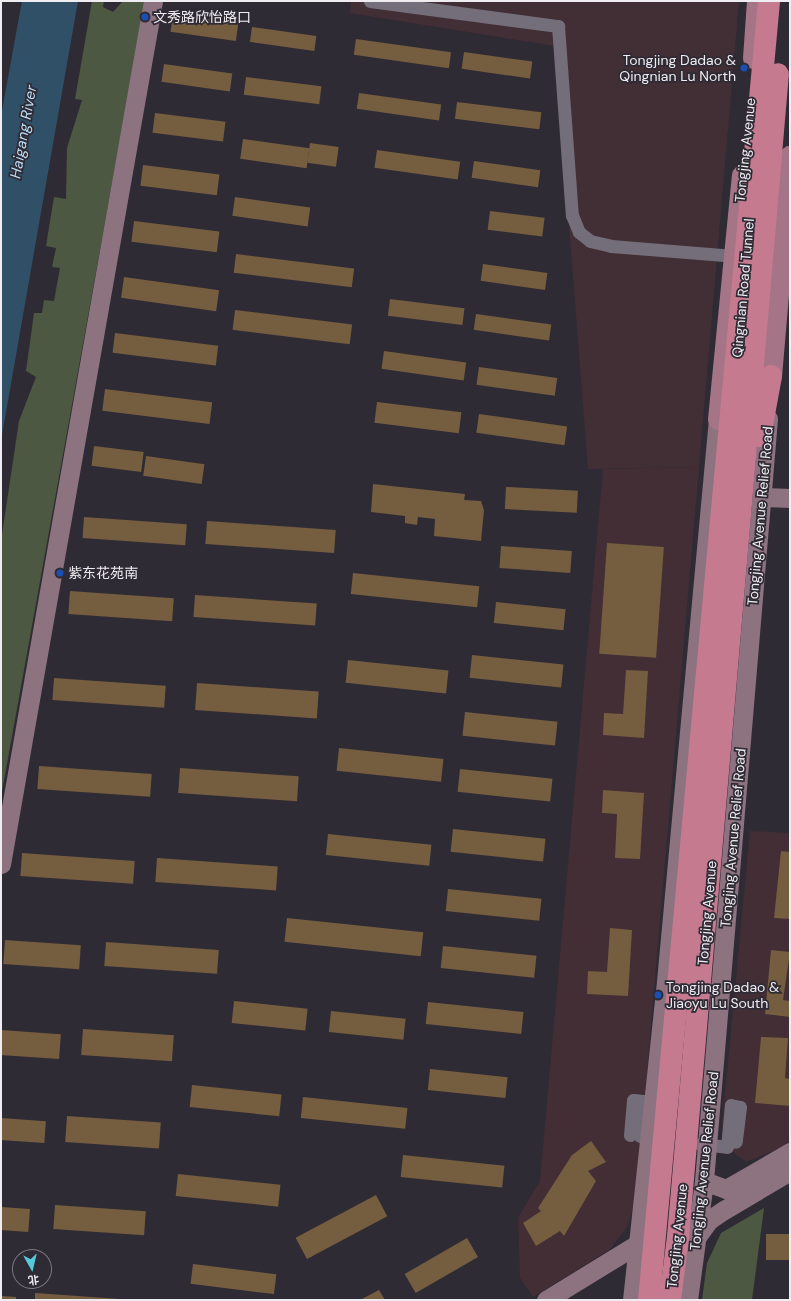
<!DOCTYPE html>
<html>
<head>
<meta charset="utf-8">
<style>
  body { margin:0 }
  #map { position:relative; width:791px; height:1301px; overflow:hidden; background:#2f2b35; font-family:"DM Sans","Noto Sans SC",sans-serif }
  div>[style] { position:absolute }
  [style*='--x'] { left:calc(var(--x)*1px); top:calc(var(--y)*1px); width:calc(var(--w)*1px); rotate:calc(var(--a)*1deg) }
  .commercial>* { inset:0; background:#422e34 }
  .industrial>* { inset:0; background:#422e35 }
  .green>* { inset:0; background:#4d5842 }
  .water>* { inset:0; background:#305067 }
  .building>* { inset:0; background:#755d3f; transform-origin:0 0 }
  .street>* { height:13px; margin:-6.5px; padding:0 6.5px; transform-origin:6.5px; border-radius:6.5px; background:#746e7a }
  .secondary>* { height:19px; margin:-9.5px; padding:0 9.5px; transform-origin:9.5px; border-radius:9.5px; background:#8d7280 }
  .primary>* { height:21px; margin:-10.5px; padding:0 10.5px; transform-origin:10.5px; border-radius:10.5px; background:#a57587 }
  .highway>* { height:22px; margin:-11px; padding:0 11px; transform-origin:11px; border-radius:11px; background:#c67a8f }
  .dots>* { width:11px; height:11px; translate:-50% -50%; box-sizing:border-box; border:2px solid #2f2b35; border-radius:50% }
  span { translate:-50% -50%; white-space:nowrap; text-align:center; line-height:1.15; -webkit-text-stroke:3.5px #2f2b35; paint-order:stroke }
  .poi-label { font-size:14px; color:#efecf2 }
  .left { translate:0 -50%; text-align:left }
  .right { translate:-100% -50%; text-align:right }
  .street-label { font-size:14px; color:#efecf2 }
  .water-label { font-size:15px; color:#bddff8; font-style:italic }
  .frame { position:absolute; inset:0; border:2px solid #efecf2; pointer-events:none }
  .north { position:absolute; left:12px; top:1249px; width:40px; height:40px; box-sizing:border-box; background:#2f2b35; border:1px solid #7c7881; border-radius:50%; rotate:172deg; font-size:11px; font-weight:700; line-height:16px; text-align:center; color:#efecf2 }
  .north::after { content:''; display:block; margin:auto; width:14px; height:18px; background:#54cadc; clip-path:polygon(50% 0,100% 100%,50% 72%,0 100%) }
</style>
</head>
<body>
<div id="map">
  <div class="commercial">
    <i style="clip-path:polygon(699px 467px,636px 1199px,627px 1227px,609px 1250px,533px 1297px,520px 1278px,518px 1218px,540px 1181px,603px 469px)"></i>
    <i style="clip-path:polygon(750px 831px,790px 833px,790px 1144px,746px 1162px,732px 1151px,722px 1125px)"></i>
  </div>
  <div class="industrial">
    <i style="clip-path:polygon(351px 1px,739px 1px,699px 467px,588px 469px,555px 46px,350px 13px)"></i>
  </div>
  <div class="green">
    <i style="clip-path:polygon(92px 1px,104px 1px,103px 7px,113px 12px,123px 1px,145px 1px,1px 797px,1px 541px,19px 421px,36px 377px,26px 371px,34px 313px,42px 313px,44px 300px,54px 301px,60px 268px,52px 267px,56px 248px,46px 246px,54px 197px,66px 199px,67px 148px,82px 100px,75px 99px)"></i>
    <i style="clip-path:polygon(764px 1208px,752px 1300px,702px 1300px,707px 1263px,721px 1233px)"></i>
  </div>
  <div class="water">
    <i style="clip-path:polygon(22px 1px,78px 1px,1px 441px,1px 116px)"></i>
  </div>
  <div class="building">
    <i style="left:173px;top:14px;width:66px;height:18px;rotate:8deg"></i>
    <i style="left:252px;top:27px;width:65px;height:15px;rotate:8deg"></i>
    <i style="left:356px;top:39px;width:96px;height:16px;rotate:8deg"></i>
    <i style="left:464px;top:52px;width:69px;height:17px;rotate:8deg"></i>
    <i style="left:164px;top:64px;width:69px;height:18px;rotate:8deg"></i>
    <i style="left:246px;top:77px;width:76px;height:18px;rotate:7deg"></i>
    <i style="left:359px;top:93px;width:83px;height:16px;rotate:8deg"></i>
    <i style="left:457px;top:102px;width:85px;height:17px;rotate:7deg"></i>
    <i style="left:155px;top:113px;width:71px;height:20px;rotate:7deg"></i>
    <i style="left:243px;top:139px;width:67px;height:20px;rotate:8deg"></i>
    <i style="left:310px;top:143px;width:29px;height:20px;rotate:8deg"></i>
    <i style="left:377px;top:150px;width:84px;height:18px;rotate:8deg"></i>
    <i style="left:474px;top:161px;width:67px;height:17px;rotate:8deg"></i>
    <i style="left:143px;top:165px;width:77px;height:21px;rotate:7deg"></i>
    <i style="left:235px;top:197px;width:76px;height:19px;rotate:8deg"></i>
    <i style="left:490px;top:211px;width:55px;height:19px;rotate:7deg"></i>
    <i style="left:134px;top:221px;width:86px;height:21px;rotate:7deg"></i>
    <i style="left:236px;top:254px;width:119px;height:19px;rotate:7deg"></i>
    <i style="left:483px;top:264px;width:65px;height:17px;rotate:8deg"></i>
    <i style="left:124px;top:277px;width:96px;height:21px;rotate:8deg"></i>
    <i style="left:390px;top:299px;width:75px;height:17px;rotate:7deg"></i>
    <i style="left:235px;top:310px;width:118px;height:20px;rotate:7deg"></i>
    <i style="left:476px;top:314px;width:76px;height:16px;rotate:8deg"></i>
    <i style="left:115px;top:333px;width:104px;height:20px;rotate:7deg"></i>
    <i style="left:384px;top:351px;width:83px;height:18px;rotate:8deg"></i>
    <i style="left:479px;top:367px;width:79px;height:18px;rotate:8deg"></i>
    <i style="left:105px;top:389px;width:108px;height:22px;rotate:7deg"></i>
    <i style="left:377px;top:402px;width:85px;height:21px;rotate:7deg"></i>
    <i style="left:479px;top:414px;width:89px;height:19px;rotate:8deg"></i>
    <i style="left:94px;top:446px;width:50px;height:20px;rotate:7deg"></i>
    <i style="left:146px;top:456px;width:59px;height:20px;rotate:8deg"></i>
    <i style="clip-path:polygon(373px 484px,465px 494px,464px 500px,481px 501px,484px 510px,481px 541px,434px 536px,435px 519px,418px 517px,417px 525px,405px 523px,405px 516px,371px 512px)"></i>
    <i style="left:506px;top:487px;width:72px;height:22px;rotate:3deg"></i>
    <i style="left:84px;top:517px;width:103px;height:21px;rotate:4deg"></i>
    <i style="left:207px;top:521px;width:129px;height:23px;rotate:4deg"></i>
    <i style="left:607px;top:543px;width:57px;height:111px;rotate:4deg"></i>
    <i style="left:501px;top:546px;width:71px;height:22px;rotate:4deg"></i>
    <i style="left:353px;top:573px;width:127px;height:21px;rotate:6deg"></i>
    <i style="left:70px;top:591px;width:104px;height:23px;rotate:4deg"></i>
    <i style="left:195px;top:595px;width:122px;height:22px;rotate:4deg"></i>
    <i style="left:496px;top:602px;width:70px;height:21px;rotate:6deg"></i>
    <i style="left:472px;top:655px;width:92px;height:23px;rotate:6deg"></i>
    <i style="left:348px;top:660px;width:101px;height:23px;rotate:6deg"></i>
    <i style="clip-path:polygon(626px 670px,648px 671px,644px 738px,603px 735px,604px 713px,623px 714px)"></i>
    <i style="left:54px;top:678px;width:112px;height:22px;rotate:4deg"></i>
    <i style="left:197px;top:683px;width:122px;height:27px;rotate:4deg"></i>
    <i style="left:465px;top:712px;width:93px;height:24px;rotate:6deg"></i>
    <i style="left:339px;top:748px;width:105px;height:23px;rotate:6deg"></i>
    <i style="left:39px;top:766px;width:113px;height:23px;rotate:4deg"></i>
    <i style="left:180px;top:768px;width:119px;height:25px;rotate:4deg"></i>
    <i style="left:460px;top:769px;width:93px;height:23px;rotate:6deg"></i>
    <i style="clip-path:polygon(603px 790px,644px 793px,640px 859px,615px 858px,617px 814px,602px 813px)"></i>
    <i style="left:453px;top:829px;width:93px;height:23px;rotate:6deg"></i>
    <i style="left:328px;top:834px;width:104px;height:21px;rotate:6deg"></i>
    <i style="clip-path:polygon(781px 851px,790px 852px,790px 919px,774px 918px)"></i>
    <i style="left:22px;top:853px;width:113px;height:23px;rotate:4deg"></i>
    <i style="left:157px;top:858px;width:121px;height:24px;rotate:4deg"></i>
    <i style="left:448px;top:889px;width:94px;height:22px;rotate:6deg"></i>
    <i style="left:287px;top:918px;width:137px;height:24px;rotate:6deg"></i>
    <i style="clip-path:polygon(610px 928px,632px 930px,628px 996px,587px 994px,588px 971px,607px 972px)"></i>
    <i style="left:5px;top:940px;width:76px;height:24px;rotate:4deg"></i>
    <i style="left:106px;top:942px;width:113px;height:24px;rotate:4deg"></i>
    <i style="left:443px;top:946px;width:94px;height:22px;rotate:6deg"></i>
    <i style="clip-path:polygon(771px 950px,790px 952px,783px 1000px,790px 1001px,790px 1017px,765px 1014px)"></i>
    <i style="left:234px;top:1001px;width:74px;height:22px;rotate:6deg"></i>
    <i style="left:428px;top:1002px;width:96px;height:22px;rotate:6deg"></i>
    <i style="left:331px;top:1011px;width:75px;height:21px;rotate:6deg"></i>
    <i style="left:83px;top:1029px;width:91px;height:26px;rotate:4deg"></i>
    <i style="left:1px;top:1030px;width:60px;height:25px;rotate:4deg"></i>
    <i style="clip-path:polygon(761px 1037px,788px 1038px,785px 1078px,790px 1079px,790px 1106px,755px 1103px)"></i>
    <i style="left:430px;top:1069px;width:78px;height:21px;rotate:6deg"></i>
    <i style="left:192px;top:1085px;width:90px;height:22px;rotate:6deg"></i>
    <i style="left:303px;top:1097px;width:105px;height:21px;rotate:6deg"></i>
    <i style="left:67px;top:1116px;width:94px;height:26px;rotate:4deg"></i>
    <i style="left:1px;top:1118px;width:45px;height:22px;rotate:4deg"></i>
    <i style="clip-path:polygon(591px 1141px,606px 1162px,588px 1171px,596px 1181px,564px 1236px,560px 1231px,536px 1246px,523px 1223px,541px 1211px,538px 1208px,572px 1155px)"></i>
    <i style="left:403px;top:1155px;width:102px;height:22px;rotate:6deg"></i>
    <i style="left:178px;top:1174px;width:103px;height:22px;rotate:6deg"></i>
    <i style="left:376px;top:1195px;width:24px;height:91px;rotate:62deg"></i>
    <i style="left:55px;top:1205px;width:91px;height:24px;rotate:4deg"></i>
    <i style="left:1px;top:1207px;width:29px;height:23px;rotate:4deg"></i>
    <i style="left:766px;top:1234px;width:24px;height:26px"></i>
    <i style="left:467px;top:1238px;width:22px;height:72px;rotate:60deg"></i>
    <i style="left:193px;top:1264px;width:84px;height:20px;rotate:7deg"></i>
    <i style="clip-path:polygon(379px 1290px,385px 1300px,360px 1300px)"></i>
    <i style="clip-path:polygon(35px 1293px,120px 1299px,120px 1300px,35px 1300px)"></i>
    <i style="clip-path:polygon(1px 1296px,16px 1297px,16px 1300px,1px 1300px)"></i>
  </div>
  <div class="street">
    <i style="--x:370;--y:1;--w:190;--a:7.6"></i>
    <i style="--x:558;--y:26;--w:190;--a:85.8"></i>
    <i style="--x:572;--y:215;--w:18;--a:68"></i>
    <i style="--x:579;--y:232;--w:14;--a:39"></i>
    <i style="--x:590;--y:241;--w:22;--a:13"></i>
    <i style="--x:611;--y:246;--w:123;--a:4.6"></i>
    <i style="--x:630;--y:1135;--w:35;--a:-85"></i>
    <i style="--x:633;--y:1100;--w:10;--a:6"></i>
    <i style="--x:643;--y:1101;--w:35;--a:95"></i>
    <i style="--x:640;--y:1136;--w:13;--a:9"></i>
    <i style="--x:700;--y:1144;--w:27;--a:6"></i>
    <i style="--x:727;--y:1147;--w:42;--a:-84.6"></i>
    <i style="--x:731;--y:1105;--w:9;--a:13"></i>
    <i style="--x:740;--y:1107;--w:35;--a:97"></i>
  </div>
  <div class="secondary">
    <i style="--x:764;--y:497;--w:26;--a:2"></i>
    <i style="--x:1;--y:864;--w:876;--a:-80.01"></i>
    <i style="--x:704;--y:1181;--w:23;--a:20"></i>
    <i style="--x:726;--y:1189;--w:74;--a:-30"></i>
    <i style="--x:696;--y:1238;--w:22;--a:-54"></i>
    <i style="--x:709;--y:1220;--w:18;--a:-34"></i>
    <i style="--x:724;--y:1210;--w:77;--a:-30.6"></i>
    <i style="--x:546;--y:1300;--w:109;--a:-31.5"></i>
    <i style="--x:632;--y:1300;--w:310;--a:-83.9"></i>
    <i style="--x:665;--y:992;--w:575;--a:-84.72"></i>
    <i style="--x:688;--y:1300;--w:120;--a:-82.3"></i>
    <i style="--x:704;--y:1181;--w:765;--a:-85.2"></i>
  </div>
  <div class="primary">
    <i style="--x:753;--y:58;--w:57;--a:-86"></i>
    <i style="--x:771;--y:376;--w:221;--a:-85.1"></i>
    <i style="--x:718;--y:419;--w:245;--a:-84.4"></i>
  </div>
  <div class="highway">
    <i style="--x:760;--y:436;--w:61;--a:-79.6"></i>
    <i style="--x:649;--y:1300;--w:1305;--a:-84.72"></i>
    <i style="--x:670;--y:1300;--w:64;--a:-82.8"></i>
    <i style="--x:678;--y:1237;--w:1167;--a:-85.09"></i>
  </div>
  <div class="dots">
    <i style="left:145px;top:17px;background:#1a4fb4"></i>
    <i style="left:744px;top:68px;background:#1a4fb4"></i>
    <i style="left:60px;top:573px;background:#1a4fb4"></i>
    <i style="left:658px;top:995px;background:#1a4fb4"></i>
  </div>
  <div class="poi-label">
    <span class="left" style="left:153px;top:17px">文秀路欣怡路口</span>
    <span class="right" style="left:736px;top:68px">Tongjing Dadao &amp;<br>Qingnian Lu North</span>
    <span class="left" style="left:68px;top:573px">紫东花苑南</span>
    <span class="left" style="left:666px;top:995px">Tongjing Dadao &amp;<br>Jiaoyu Lu South</span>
  </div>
  <div class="street-label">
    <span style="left:745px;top:150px;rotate:-84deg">Tongjing Avenue</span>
    <span style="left:743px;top:288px;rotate:-85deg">Qingnian Road Tunnel</span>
    <span style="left:760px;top:516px;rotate:-85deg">Tongjing Avenue Relief Road</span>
    <span style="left:733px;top:838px;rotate:-85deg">Tongjing Avenue Relief Road</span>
    <span style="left:707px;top:913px;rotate:-85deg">Tongjing Avenue</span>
    <span style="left:704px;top:1161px;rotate:-84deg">Tongjing Avenue Relief Road</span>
    <span style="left:677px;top:1236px;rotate:-84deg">Tongjing Avenue</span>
  </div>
  <div class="water-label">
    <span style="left:24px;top:132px;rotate:-80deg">Haigang River</span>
  </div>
  <div class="frame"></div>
  <div class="north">北</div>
</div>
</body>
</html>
